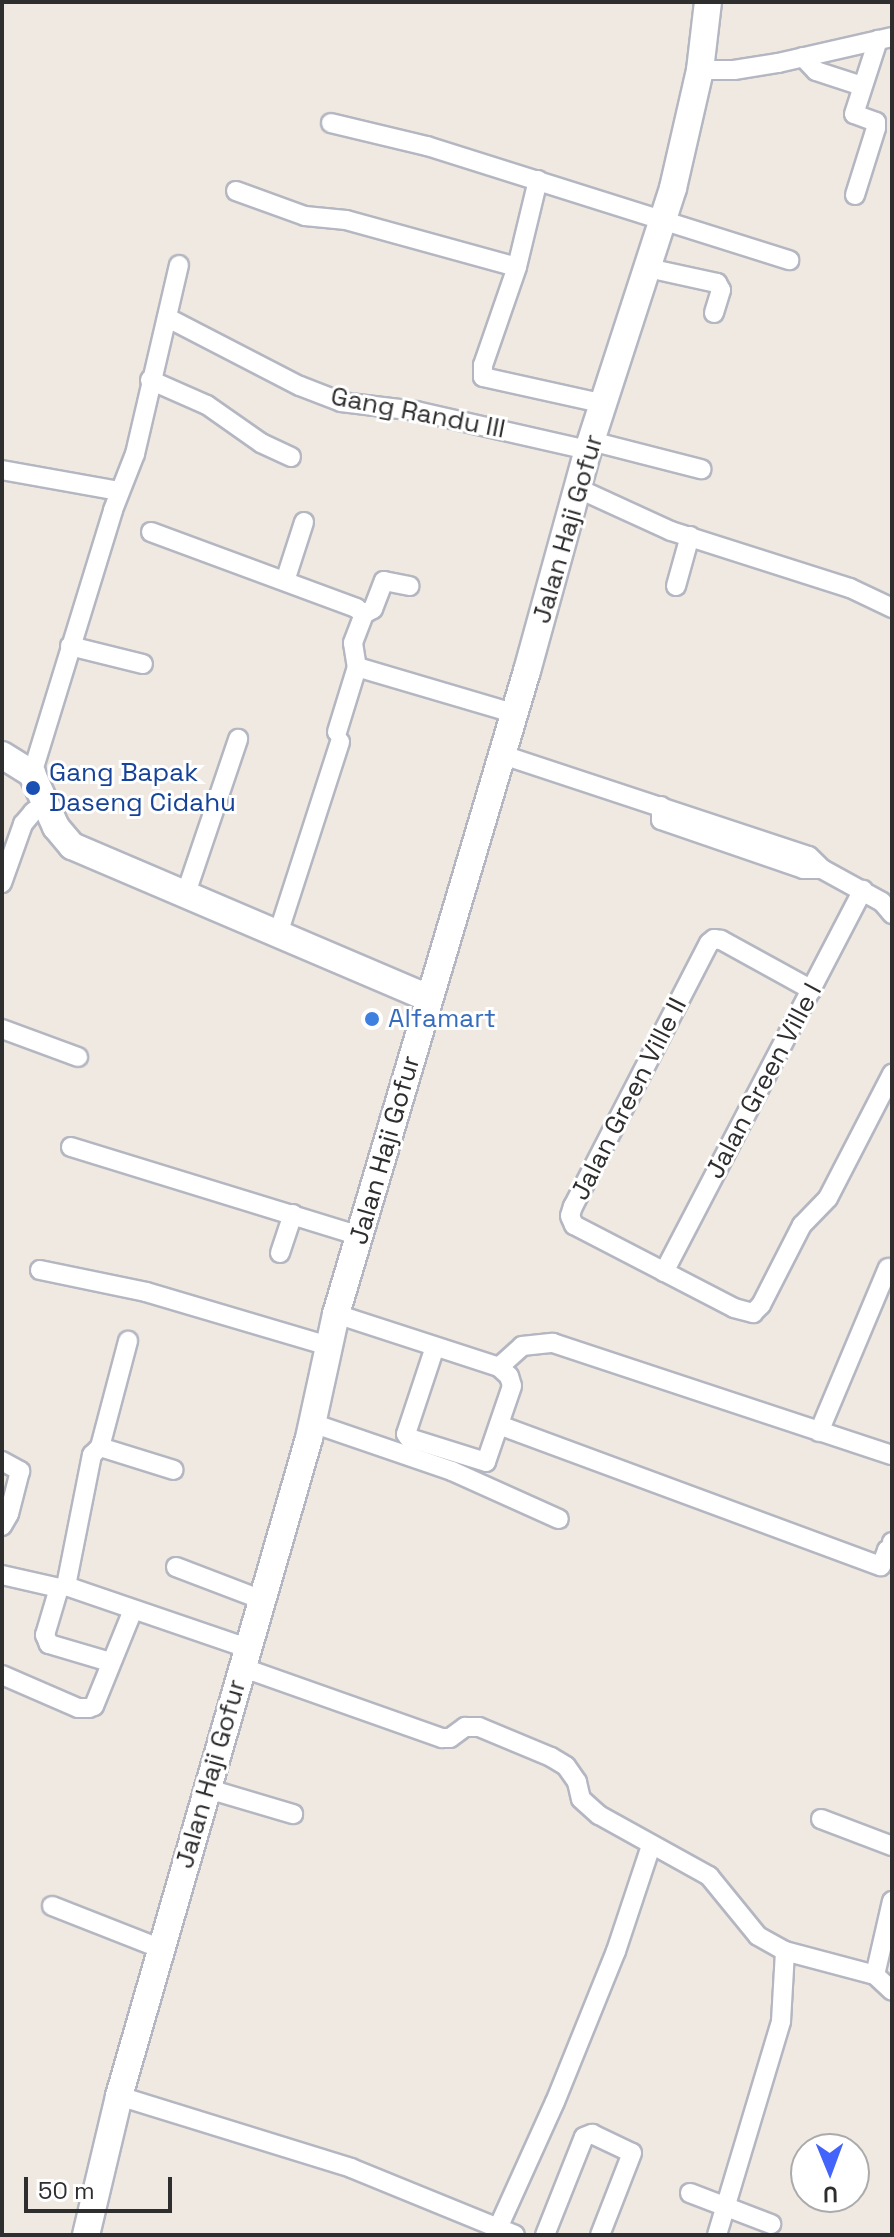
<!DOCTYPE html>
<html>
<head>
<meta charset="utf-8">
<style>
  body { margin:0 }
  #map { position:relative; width:894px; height:2237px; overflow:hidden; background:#efe9e1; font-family:"Space Grotesk",sans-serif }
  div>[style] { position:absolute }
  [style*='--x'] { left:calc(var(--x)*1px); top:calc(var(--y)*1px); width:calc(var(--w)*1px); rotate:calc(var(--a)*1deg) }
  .roads { filter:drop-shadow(2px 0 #b4b7c1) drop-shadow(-2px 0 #b4b7c1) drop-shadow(0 2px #b4b7c1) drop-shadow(0 -2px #b4b7c1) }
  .street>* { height:18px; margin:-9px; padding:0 9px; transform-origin:9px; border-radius:9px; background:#fff }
  .secondary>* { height:26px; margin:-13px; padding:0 13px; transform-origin:13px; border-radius:13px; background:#fff }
  .dots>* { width:22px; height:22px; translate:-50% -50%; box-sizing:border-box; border:4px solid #fff; border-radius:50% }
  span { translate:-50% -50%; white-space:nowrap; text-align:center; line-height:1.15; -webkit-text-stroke:6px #fff; paint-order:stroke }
  .street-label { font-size:26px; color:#2e2e2e }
  .transit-label { font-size:26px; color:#164399 }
  .left { translate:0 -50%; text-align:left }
  .shop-label { font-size:26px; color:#366cbe }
  .frame { position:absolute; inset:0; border:4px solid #2e2e2e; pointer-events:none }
  .north { position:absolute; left:790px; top:2133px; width:80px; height:80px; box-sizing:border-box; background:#fff; border:2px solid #ababab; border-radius:50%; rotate:179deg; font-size:22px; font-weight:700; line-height:32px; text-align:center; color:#2e2e2e }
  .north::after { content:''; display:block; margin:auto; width:28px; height:36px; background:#4264fb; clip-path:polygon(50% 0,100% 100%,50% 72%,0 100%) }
  .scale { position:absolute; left:24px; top:2177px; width:148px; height:36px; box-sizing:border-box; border:4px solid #2e2e2e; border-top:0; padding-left:10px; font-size:24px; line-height:28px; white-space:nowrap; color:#2e2e2e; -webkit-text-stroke:6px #fff; paint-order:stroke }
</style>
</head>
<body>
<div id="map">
  <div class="roads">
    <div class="street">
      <i style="--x:803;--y:57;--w:19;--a:47"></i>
      <i style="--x:816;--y:71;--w:48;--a:18.1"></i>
      <i style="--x:700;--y:70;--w:34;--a:0"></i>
      <i style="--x:734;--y:70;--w:45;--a:-9"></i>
      <i style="--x:778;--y:63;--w:117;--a:-12.8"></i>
      <i style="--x:331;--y:123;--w:99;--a:13.5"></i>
      <i style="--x:427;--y:146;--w:380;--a:17.5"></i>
      <i style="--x:538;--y:180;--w:89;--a:103.6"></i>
      <i style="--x:517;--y:267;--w:104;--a:109.1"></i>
      <i style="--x:483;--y:365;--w:12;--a:90"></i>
      <i style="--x:483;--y:377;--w:125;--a:12.5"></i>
      <i style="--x:236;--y:191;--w:73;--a:19.9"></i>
      <i style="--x:305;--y:216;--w:41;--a:5.6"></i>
      <i style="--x:346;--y:220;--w:177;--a:15.4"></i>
      <i style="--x:855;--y:195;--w:70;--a:-72.6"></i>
      <i style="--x:876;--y:128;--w:6;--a:-90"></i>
      <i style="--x:876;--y:122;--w:23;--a:-160"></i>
      <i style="--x:854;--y:114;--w:78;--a:-72"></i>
      <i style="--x:648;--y:268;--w:71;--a:12.3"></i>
      <i style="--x:717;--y:283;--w:8;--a:60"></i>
      <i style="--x:721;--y:290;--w:24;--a:107"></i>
      <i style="--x:168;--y:318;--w:148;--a:27.3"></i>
      <i style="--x:300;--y:386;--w:44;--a:21.3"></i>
      <i style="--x:341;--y:402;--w:76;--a:6.8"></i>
      <i style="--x:416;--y:411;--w:176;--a:12.8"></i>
      <i style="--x:150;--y:380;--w:62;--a:23.7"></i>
      <i style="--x:207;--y:405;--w:66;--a:35.1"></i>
      <i style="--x:261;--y:443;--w:33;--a:25"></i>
      <i style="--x:591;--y:441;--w:114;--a:14.3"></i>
      <i style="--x:2;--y:470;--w:119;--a:10.2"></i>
      <i style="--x:577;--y:488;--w:103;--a:24.6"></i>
      <i style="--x:671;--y:531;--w:188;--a:17.7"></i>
      <i style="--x:850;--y:588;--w:47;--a:25.5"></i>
      <i style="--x:151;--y:532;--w:219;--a:20.3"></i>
      <i style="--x:356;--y:608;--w:10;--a:37"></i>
      <i style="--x:364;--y:614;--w:31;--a:111"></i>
      <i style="--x:353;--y:643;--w:24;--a:81"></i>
      <i style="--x:357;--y:667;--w:68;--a:107.1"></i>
      <i style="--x:285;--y:581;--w:62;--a:-72.1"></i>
      <i style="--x:676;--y:586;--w:52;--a:-74.4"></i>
      <i style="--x:364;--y:614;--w:10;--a:-29"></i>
      <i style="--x:373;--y:609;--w:30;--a:-69"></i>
      <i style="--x:384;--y:581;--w:26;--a:11"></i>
      <i style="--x:70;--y:646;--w:75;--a:13.9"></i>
      <i style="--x:357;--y:667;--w:163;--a:16.4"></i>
      <i style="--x:500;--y:754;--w:325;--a:18.3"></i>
      <i style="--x:809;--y:856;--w:18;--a:45"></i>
      <i style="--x:822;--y:869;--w:68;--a:28.8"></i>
      <i style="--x:882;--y:902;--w:16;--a:50"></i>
      <i style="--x:32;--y:774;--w:276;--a:-72.9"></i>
      <i style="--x:113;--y:510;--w:60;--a:-68.6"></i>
      <i style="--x:135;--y:454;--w:194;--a:-76.9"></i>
      <i style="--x:661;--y:806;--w:14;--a:90"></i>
      <i style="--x:661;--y:820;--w:150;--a:19"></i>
      <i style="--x:803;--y:869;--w:19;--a:0"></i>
      <i style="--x:2;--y:883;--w:63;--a:-70.4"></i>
      <i style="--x:23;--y:824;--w:16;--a:-50"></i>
      <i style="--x:33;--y:812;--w:14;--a:-34"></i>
      <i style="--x:185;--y:896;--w:166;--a:-71.3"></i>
      <i style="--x:278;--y:934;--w:202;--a:-72.1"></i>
      <i style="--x:812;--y:990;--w:104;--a:-151.2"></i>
      <i style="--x:721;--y:940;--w:7;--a:-172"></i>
      <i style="--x:714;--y:939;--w:6;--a:141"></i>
      <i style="--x:709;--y:943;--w:296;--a:117.3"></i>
      <i style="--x:573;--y:1206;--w:10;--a:107"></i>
      <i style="--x:570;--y:1216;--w:10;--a:66"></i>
      <i style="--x:574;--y:1225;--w:180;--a:27.4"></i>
      <i style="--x:734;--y:1308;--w:20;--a:15"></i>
      <i style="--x:753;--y:1313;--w:11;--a:-45"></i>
      <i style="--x:761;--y:1305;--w:90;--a:-62.9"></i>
      <i style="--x:802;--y:1225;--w:37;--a:-46"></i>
      <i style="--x:828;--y:1198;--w:140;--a:-62.7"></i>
      <i style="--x:2;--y:1029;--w:81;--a:20.2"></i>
      <i style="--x:71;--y:1147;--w:302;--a:17.1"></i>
      <i style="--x:280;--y:1253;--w:41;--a:-71.6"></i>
      <i style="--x:40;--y:1270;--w:108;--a:11.7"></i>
      <i style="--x:146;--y:1292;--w:190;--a:16.5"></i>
      <i style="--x:664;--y:1272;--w:431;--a:-62.5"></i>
      <i style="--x:336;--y:1314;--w:171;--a:18"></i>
      <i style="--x:499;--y:1367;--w:13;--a:42"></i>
      <i style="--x:509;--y:1376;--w:10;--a:73"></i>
      <i style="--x:512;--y:1386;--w:80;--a:108.9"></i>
      <i style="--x:486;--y:1462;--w:81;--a:-162.7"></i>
      <i style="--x:409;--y:1438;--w:5;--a:-127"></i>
      <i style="--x:406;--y:1434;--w:92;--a:-71.6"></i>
      <i style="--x:499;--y:1367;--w:31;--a:-42"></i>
      <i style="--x:522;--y:1346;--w:31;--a:-6"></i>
      <i style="--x:553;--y:1343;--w:357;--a:18.3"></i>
      <i style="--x:312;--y:1423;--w:148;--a:18.9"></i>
      <i style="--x:452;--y:1471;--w:117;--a:24.2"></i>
      <i style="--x:499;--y:1425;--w:407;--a:20.3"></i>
      <i style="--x:881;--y:1566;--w:17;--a:-69"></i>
      <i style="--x:887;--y:1550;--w:5;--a:22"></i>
      <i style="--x:892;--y:1552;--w:10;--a:-90"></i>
      <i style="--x:819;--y:1432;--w:178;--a:-67.2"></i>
      <i style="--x:100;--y:1447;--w:110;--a:-75.2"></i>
      <i style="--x:2;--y:1461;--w:21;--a:29"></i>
      <i style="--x:20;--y:1471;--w:44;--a:104.3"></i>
      <i style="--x:9;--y:1514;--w:14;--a:120"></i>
      <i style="--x:176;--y:1567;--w:90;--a:20.9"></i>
      <i style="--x:2;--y:1575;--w:58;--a:12.8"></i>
      <i style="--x:66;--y:1586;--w:191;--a:18.9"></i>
      <i style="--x:110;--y:1662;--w:64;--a:-163.6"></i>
      <i style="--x:49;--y:1644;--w:10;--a:-114"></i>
      <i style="--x:45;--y:1635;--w:49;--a:-73.4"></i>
      <i style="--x:59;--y:1588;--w:7;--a:-16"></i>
      <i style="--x:66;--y:1586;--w:134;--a:-78.8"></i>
      <i style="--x:92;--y:1455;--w:11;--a:-45"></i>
      <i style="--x:100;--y:1447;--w:77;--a:17.3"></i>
      <i style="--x:241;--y:1667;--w:213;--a:19.5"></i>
      <i style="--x:442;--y:1738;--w:8;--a:0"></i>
      <i style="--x:450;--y:1738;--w:19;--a:-36"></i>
      <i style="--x:465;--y:1727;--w:14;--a:0"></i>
      <i style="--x:479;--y:1727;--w:78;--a:22.6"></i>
      <i style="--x:551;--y:1757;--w:17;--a:31"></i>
      <i style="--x:566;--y:1766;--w:19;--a:55"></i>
      <i style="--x:577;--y:1782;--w:17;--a:77"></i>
      <i style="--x:581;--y:1799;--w:24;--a:42"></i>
      <i style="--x:599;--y:1815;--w:126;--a:29"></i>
      <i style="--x:709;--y:1876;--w:77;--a:50.8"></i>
      <i style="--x:758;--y:1936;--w:31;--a:29"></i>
      <i style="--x:785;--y:1951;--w:93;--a:14.9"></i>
      <i style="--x:2;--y:1675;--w:83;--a:23.5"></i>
      <i style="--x:78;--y:1708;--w:11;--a:0"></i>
      <i style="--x:89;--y:1708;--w:5;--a:-22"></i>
      <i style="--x:94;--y:1706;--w:104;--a:-67.9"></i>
      <i style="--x:205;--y:1788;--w:92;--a:16.5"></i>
      <i style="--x:821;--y:1819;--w:76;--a:20.8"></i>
      <i style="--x:892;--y:1901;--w:76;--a:102.9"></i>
      <i style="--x:875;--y:1975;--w:23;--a:43"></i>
      <i style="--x:52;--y:1906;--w:118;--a:21.4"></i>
      <i style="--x:119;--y:2096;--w:243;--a:17.2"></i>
      <i style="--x:351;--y:2168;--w:177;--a:22.2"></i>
      <i style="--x:690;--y:2193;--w:87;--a:20.9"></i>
      <i style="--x:498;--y:2228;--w:138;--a:-65.7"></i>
      <i style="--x:555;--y:2102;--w:163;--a:-68"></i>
      <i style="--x:616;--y:1951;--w:111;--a:-71.6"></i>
      <i style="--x:545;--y:2235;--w:105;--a:-68.3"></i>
      <i style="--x:584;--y:2137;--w:9;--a:-21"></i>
      <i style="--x:592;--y:2134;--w:44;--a:25.4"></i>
      <i style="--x:632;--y:2153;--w:88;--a:111.3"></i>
      <i style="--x:717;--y:2235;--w:223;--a:-73.3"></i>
      <i style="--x:781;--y:2021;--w:70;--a:-86.7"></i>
    </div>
    <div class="secondary">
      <i style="--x:2;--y:755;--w:36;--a:32"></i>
      <i style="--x:32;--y:774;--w:58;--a:65.6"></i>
      <i style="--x:56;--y:827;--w:25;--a:50"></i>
      <i style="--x:72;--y:846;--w:388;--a:23.1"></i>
      <i style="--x:86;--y:2235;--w:143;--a:-76.6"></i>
      <i style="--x:119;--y:2096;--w:685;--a:-73.89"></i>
      <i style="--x:309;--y:1438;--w:127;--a:-77.7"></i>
      <i style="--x:336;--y:1314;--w:671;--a:-73.46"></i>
      <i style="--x:527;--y:671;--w:229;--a:-74.6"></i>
      <i style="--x:588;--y:450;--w:275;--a:-72"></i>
      <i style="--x:673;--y:188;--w:121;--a:-77.1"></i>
      <i style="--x:700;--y:70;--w:68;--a:-83.3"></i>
    </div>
  </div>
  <div class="dots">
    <i style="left:33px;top:788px;background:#1a4fb4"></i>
    <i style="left:372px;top:1019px;background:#3f7fe0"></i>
  </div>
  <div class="street-label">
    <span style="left:418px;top:413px;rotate:11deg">Gang Randu III</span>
    <span style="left:568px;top:529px;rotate:-74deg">Jalan Haji Gofur</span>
    <span style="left:764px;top:1081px;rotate:-62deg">Jalan Green Ville I</span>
    <span style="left:629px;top:1099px;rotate:-63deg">Jalan Green Ville II</span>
    <span style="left:385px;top:1150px;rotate:-74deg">Jalan Haji Gofur</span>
    <span style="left:211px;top:1774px;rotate:-74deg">Jalan Haji Gofur</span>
  </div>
  <div class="transit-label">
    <span class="left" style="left:49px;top:788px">Gang Bapak<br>Daseng Cidahu</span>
  </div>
  <div class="shop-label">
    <span class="left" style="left:388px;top:1019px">Alfamart</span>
  </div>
  <div class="frame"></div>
  <div class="north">U</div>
  <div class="scale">50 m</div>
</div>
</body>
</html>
